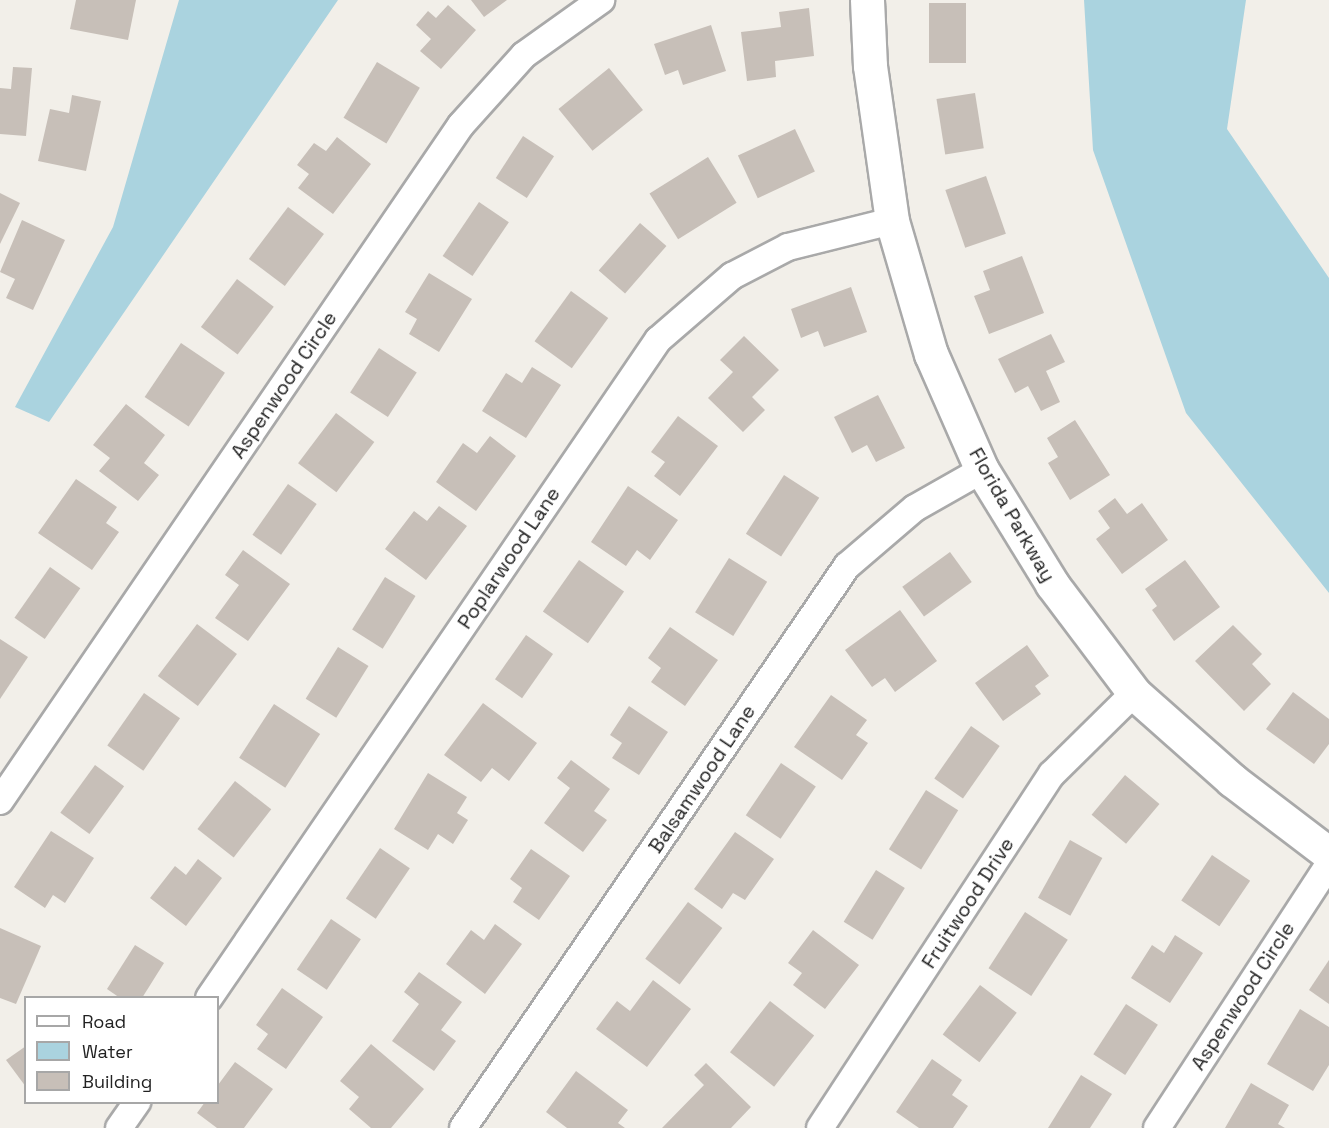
<!DOCTYPE html>
<html>
<head>
<meta charset="utf-8">
<style>
  body { margin:0 }
  #map { position:relative; width:1329px; height:1128px; overflow:hidden; background:#f2efe9; font-family:"Space Grotesk",sans-serif }
  div>[style] { position:absolute }
  [style*='--x'] { left:calc(var(--x)*1px); top:calc(var(--y)*1px); width:calc(var(--w)*1px); rotate:calc(var(--a)*1deg) }
  .water>* { inset:0; background:#aad3df }
  .building>* { inset:0; background:#c7bfb8; transform-origin:0 0 }
  .roads { filter:drop-shadow(2px 0 #a9a9a9) drop-shadow(-2px 0 #a9a9a9) drop-shadow(0 2px #a9a9a9) drop-shadow(0 -2px #a9a9a9) }
  .minor>* { height:26px; margin:-13px; padding:0 13px; transform-origin:13px; border-radius:13px; background:#fff }
  .tertiary>* { height:33px; margin:-16.5px; padding:0 16.5px; transform-origin:16.5px; border-radius:16.5px; background:#fff }
  span { translate:-50% -50%; white-space:nowrap; text-align:center; line-height:1.15; -webkit-text-stroke:4.5px #fff; paint-order:stroke }
  .street-label { font-size:20px; color:#222 }
  .legend { position:absolute; left:24px; top:996px; width:195px; height:108px; box-sizing:border-box; background:#fff; border:2px solid #a7a7a7; margin:0; padding:8px 10px; list-style:none; font-size:18px; color:#222 }
  .legend li { display:flex; align-items:center; gap:12px; height:30px }
  .legend b { width:30px; border:2px solid #a7a7a7 }
</style>
</head>
<body>
<div id="map">
  <div class="water">
    <i style="clip-path:polygon(179px 0,338px 0,49px 422px,15px 407px,113px 227px)"></i>
    <i style="clip-path:polygon(1084px 0,1246px 0,1227px 129px,1329px 278px,1329px 593px,1186px 413px,1093px 150px)"></i>
  </div>
  <div class="building">
    <i style="clip-path:polygon(76px 0,136px 0,128px 40px,70px 29px)"></i>
    <i style="clip-path:polygon(471px 0,507px 0,484px 17px)"></i>
    <i style="left:929px;top:3px;width:37px;height:60px"></i>
    <i style="clip-path:polygon(448px 5px,476px 30px,441px 69px,420px 51px,431px 39px,416px 25px,428px 11px,436px 18px)"></i>
    <i style="clip-path:polygon(809px 8px,814px 56px,775px 61px,776px 77px,747px 81px,741px 32px,781px 27px,779px 12px)"></i>
    <i style="clip-path:polygon(711px 25px,726px 71px,683px 85px,678px 70px,665px 75px,654px 44px)"></i>
    <i style="left:377px;top:62px;width:50px;height:65px;rotate:31deg"></i>
    <i style="clip-path:polygon(13px 67px,32px 68px,26px 136px,0 134px,0 88px,11px 89px)"></i>
    <i style="left:609px;top:68px;width:54px;height:65px;rotate:51deg"></i>
    <i style="left:975px;top:93px;width:56px;height:39px;rotate:81deg"></i>
    <i style="clip-path:polygon(72px 95px,101px 101px,86px 171px,38px 161px,50px 109px,69px 113px)"></i>
    <i style="left:795px;top:129px;width:47px;height:63px;rotate:65deg"></i>
    <i style="left:523px;top:136px;width:37px;height:50px;rotate:33deg"></i>
    <i style="clip-path:polygon(337px 137px,371px 164px,333px 214px,298px 188px,309px 174px,297px 165px,314px 143px,326px 151px)"></i>
    <i style="left:708px;top:157px;width:54px;height:69px;rotate:58deg"></i>
    <i style="left:986px;top:176px;width:61px;height:43px;rotate:71deg"></i>
    <i style="clip-path:polygon(0 193px,20px 203px,0 244px)"></i>
    <i style="left:479px;top:202px;width:36px;height:65px;rotate:34deg"></i>
    <i style="left:288px;top:207px;width:45px;height:65px;rotate:37deg"></i>
    <i style="clip-path:polygon(22px 220px,65px 240px,33px 310px,6px 298px,15px 279px,0 272px)"></i>
    <i style="left:640px;top:223px;width:35px;height:63px;rotate:41deg"></i>
    <i style="clip-path:polygon(1022px 256px,1044px 313px,989px 334px,974px 296px,990px 290px,983px 271px)"></i>
    <i style="clip-path:polygon(429px 273px,472px 299px,439px 352px,409px 334px,417px 319px,405px 312px)"></i>
    <i style="left:237px;top:279px;width:46px;height:60px;rotate:37deg"></i>
    <i style="clip-path:polygon(851px 287px,867px 332px,824px 347px,818px 331px,801px 338px,791px 309px)"></i>
    <i style="left:571px;top:291px;width:46px;height:62px;rotate:36deg"></i>
    <i style="clip-path:polygon(1051px 334px,1065px 362px,1046px 371px,1060px 402px,1041px 411px,1028px 386px,1015px 393px,998px 359px)"></i>
    <i style="clip-path:polygon(744px 336px,779px 370px,752px 397px,765px 410px,743px 432px,708px 398px,733px 372px,720px 360px)"></i>
    <i style="left:181px;top:343px;width:53px;height:65px;rotate:34deg"></i>
    <i style="left:379px;top:348px;width:45px;height:53px;rotate:33deg"></i>
    <i style="clip-path:polygon(532px 367px,561px 385px,526px 438px,482px 411px,506px 373px,522px 383px)"></i>
    <i style="clip-path:polygon(878px 395px,905px 448px,876px 462px,867px 445px,852px 453px,834px 417px)"></i>
    <i style="clip-path:polygon(126px 404px,165px 435px,144px 463px,159px 475px,138px 501px,99px 471px,110px 458px,93px 445px)"></i>
    <i style="left:336px;top:413px;width:48px;height:63px;rotate:37deg"></i>
    <i style="clip-path:polygon(678px 416px,718px 446px,680px 496px,654px 476px,665px 462px,651px 452px)"></i>
    <i style="clip-path:polygon(1075px 420px,1110px 475px,1070px 500px,1048px 463px,1058px 457px,1047px 438px)"></i>
    <i style="clip-path:polygon(490px 436px,516px 456px,476px 511px,436px 482px,463px 443px,477px 453px)"></i>
    <i style="left:784px;top:475px;width:42px;height:70px;rotate:33deg"></i>
    <i style="clip-path:polygon(76px 479px,117px 507px,106px 523px,119px 532px,92px 570px,38px 533px)"></i>
    <i style="left:288px;top:484px;width:35px;height:62px;rotate:35deg"></i>
    <i style="clip-path:polygon(628px 486px,678px 520px,650px 560px,637px 550px,626px 566px,591px 542px)"></i>
    <i style="clip-path:polygon(1115px 498px,1127px 514px,1142px 503px,1168px 540px,1122px 574px,1096px 539px,1110px 528px,1098px 511px)"></i>
    <i style="clip-path:polygon(439px 506px,467px 526px,426px 580px,385px 549px,414px 511px,427px 521px)"></i>
    <i style="clip-path:polygon(243px 550px,290px 584px,248px 641px,215px 618px,239px 585px,225px 575px)"></i>
    <i style="left:950px;top:552px;width:37px;height:59px;rotate:54deg"></i>
    <i style="left:729px;top:558px;width:45px;height:64px;rotate:32deg"></i>
    <i style="left:579px;top:560px;width:55px;height:63px;rotate:35deg"></i>
    <i style="clip-path:polygon(1185px 560px,1220px 607px,1174px 641px,1152px 610px,1157px 606px,1145px 589px)"></i>
    <i style="left:50px;top:567px;width:37px;height:62px;rotate:35deg"></i>
    <i style="left:385px;top:577px;width:36px;height:62px;rotate:32deg"></i>
    <i style="clip-path:polygon(900px 610px,937px 661px,895px 692px,885px 678px,872px 687px,845px 650px)"></i>
    <i style="left:197px;top:624px;width:50px;height:65px;rotate:37deg"></i>
    <i style="clip-path:polygon(1233px 625px,1262px 654px,1252px 664px,1271px 684px,1244px 711px,1195px 661px)"></i>
    <i style="clip-path:polygon(670px 627px,718px 660px,685px 706px,651px 682px,661px 668px,648px 658px)"></i>
    <i style="left:526px;top:635px;width:33px;height:54px;rotate:35deg"></i>
    <i style="clip-path:polygon(0 639px,28px 657px,0 699px)"></i>
    <i style="clip-path:polygon(1027px 645px,1049px 676px,1035px 686px,1041px 694px,1003px 721px,975px 683px)"></i>
    <i style="left:338px;top:647px;width:36px;height:61px;rotate:32deg"></i>
    <i style="clip-path:polygon(1293px 692px,1329px 719px,1329px 744px,1314px 764px,1266px 729px)"></i>
    <i style="left:144px;top:693px;width:44px;height:64px;rotate:35deg"></i>
    <i style="clip-path:polygon(831px 695px,867px 720px,856px 735px,868px 743px,842px 780px,794px 747px)"></i>
    <i style="clip-path:polygon(483px 703px,537px 743px,509px 781px,492px 768px,481px 782px,444px 755px)"></i>
    <i style="left:274px;top:704px;width:55px;height:64px;rotate:33deg"></i>
    <i style="clip-path:polygon(629px 706px,668px 732px,639px 775px,612px 758px,622px 743px,610px 735px)"></i>
    <i style="left:971px;top:726px;width:35px;height:64px;rotate:35deg"></i>
    <i style="clip-path:polygon(571px 760px,610px 789px,594px 811px,607px 820px,583px 852px,544px 823px,570px 788px,557px 778px)"></i>
    <i style="left:781px;top:763px;width:42px;height:63px;rotate:34deg"></i>
    <i style="left:95px;top:765px;width:36px;height:59px;rotate:36deg"></i>
    <i style="clip-path:polygon(428px 773px,467px 797px,457px 813px,468px 820px,453px 844px,438px 834px,428px 850px,394px 829px)"></i>
    <i style="left:1125px;top:775px;width:45px;height:52px;rotate:40deg"></i>
    <i style="left:235px;top:781px;width:46px;height:61px;rotate:38deg"></i>
    <i style="left:926px;top:790px;width:38px;height:70px;rotate:32deg"></i>
    <i style="clip-path:polygon(51px 831px,94px 858px,65px 903px,53px 895px,45px 908px,14px 887px)"></i>
    <i style="clip-path:polygon(735px 832px,774px 859px,745px 900px,733px 893px,722px 909px,694px 889px)"></i>
    <i style="left:1070px;top:840px;width:37px;height:66px;rotate:29deg"></i>
    <i style="left:380px;top:848px;width:36px;height:61px;rotate:34deg"></i>
    <i style="clip-path:polygon(531px 849px,570px 876px,539px 920px,513px 902px,522px 888px,510px 879px)"></i>
    <i style="left:1212px;top:855px;width:46px;height:55px;rotate:34deg"></i>
    <i style="clip-path:polygon(198px 859px,222px 878px,186px 926px,150px 898px,175px 866px,186px 875px)"></i>
    <i style="left:876px;top:870px;width:34px;height:61px;rotate:32deg"></i>
    <i style="left:688px;top:902px;width:43px;height:71px;rotate:37deg"></i>
    <i style="left:1025px;top:912px;width:51px;height:67px;rotate:33deg"></i>
    <i style="left:331px;top:919px;width:36px;height:61px;rotate:34deg"></i>
    <i style="clip-path:polygon(495px 924px,522px 944px,485px 994px,446px 964px,471px 930px,484px 940px)"></i>
    <i style="clip-path:polygon(0 928px,41px 946px,16px 1004px,0 998px)"></i>
    <i style="clip-path:polygon(813px 930px,859px 965px,825px 1009px,793px 985px,802px 973px,788px 963px)"></i>
    <i style="clip-path:polygon(1175px 935px,1203px 953px,1170px 1003px,1131px 978px,1152px 945px,1164px 953px)"></i>
    <i style="clip-path:polygon(135px 945px,164px 963px,142px 998px,120px 998px,107px 989px)"></i>
    <i style="clip-path:polygon(1329px 960px,1329px 1004px,1309px 990px)"></i>
    <i style="clip-path:polygon(419px 972px,462px 1002px,441px 1030px,456px 1041px,434px 1071px,392px 1041px,419px 1004px,404px 992px)"></i>
    <i style="clip-path:polygon(653px 980px,691px 1009px,647px 1067px,596px 1029px,617px 1001px,630px 1011px)"></i>
    <i style="left:980px;top:985px;width:46px;height:62px;rotate:37deg"></i>
    <i style="clip-path:polygon(282px 988px,323px 1017px,286px 1069px,257px 1049px,268px 1034px,256px 1025px)"></i>
    <i style="left:770px;top:1001px;width:56px;height:65px;rotate:38deg"></i>
    <i style="left:1126px;top:1004px;width:38px;height:60px;rotate:33deg"></i>
    <i style="clip-path:polygon(1300px 1009px,1329px 1027px,1329px 1065px,1313px 1091px,1267px 1064px)"></i>
    <i style="clip-path:polygon(371px 1044px,424px 1089px,391px 1128px,371px 1128px,349px 1109px,359px 1097px,340px 1081px)"></i>
    <i style="clip-path:polygon(26px 1046px,26px 1087px,6px 1060px)"></i>
    <i style="clip-path:polygon(932px 1059px,962px 1080px,952px 1095px,968px 1106px,953px 1128px,919px 1128px,896px 1112px)"></i>
    <i style="clip-path:polygon(235px 1062px,273px 1089px,244px 1128px,217px 1128px,197px 1113px,205px 1102px,218px 1102px,218px 1085px)"></i>
    <i style="clip-path:polygon(706px 1063px,751px 1107px,731px 1128px,662px 1128px,704px 1085px,694px 1075px)"></i>
    <i style="clip-path:polygon(576px 1071px,628px 1110px,618px 1123px,625px 1128px,567px 1128px,546px 1112px)"></i>
    <i style="clip-path:polygon(1081px 1075px,1112px 1094px,1090px 1128px,1048px 1128px)"></i>
    <i style="clip-path:polygon(1251px 1083px,1289px 1105px,1278px 1124px,1285px 1128px,1225px 1128px)"></i>
  </div>
  <div class="roads">
    <div class="minor">
      <i style="--x:0;--y:801;--w:818;--a:-55.71"></i>
      <i style="--x:461;--y:125;--w:94;--a:-48"></i>
      <i style="--x:524;--y:55;--w:95;--a:-35.5"></i>
      <i style="--x:209;--y:998;--w:797;--a:-55.69"></i>
      <i style="--x:658;--y:340;--w:98;--a:-40.9"></i>
      <i style="--x:732;--y:276;--w:63;--a:-27.4"></i>
      <i style="--x:788;--y:247;--w:107;--a:-14"></i>
      <i style="--x:119;--y:1128;--w:32;--a:-55"></i>
      <i style="--x:463;--y:1128;--w:681;--a:-55.66"></i>
      <i style="--x:847;--y:566;--w:89;--a:-40.5"></i>
      <i style="--x:915;--y:508;--w:77;--a:-29.6"></i>
      <i style="--x:820;--y:1128;--w:423;--a:-56.8"></i>
      <i style="--x:1052;--y:774;--w:115;--a:-44.6"></i>
      <i style="--x:1157;--y:1128;--w:315;--a:-56.9"></i>
    </div>
    <div class="tertiary">
      <i style="--x:867;--y:0;--w:66;--a:87.4"></i>
      <i style="--x:870;--y:66;--w:157;--a:81.9"></i>
      <i style="--x:892;--y:221;--w:139;--a:73.7"></i>
      <i style="--x:931;--y:354;--w:127;--a:66.3"></i>
      <i style="--x:982;--y:470;--w:134;--a:58.4"></i>
      <i style="--x:1052;--y:584;--w:136;--a:53"></i>
      <i style="--x:1134;--y:693;--w:131;--a:41.6"></i>
      <i style="--x:1232;--y:780;--w:122;--a:37.3"></i>
    </div>
  </div>
  <div class="street-label">
    <span style="left:284px;top:385px;rotate:-56deg">Aspenwood Circle</span>
    <span style="left:1012px;top:515px;rotate:60deg">Florida Parkway</span>
    <span style="left:509px;top:558px;rotate:-56deg">Poplarwood Lane</span>
    <span style="left:702px;top:779px;rotate:-56deg">Balsamwood Lane</span>
    <span style="left:968px;top:903px;rotate:-57deg">Fruitwood Drive</span>
    <span style="left:1243px;top:996px;rotate:-57deg">Aspenwood Circle</span>
  </div>
  <ul class="legend">
  <li><b style="height:8px;background:#fff"></b>Road</li>
  <li><b style="height:16px;background:#aad3df"></b>Water</li>
  <li><b style="height:16px;background:#c7bfb8"></b>Building</li>
  </ul>
</div>
</body>
</html>
